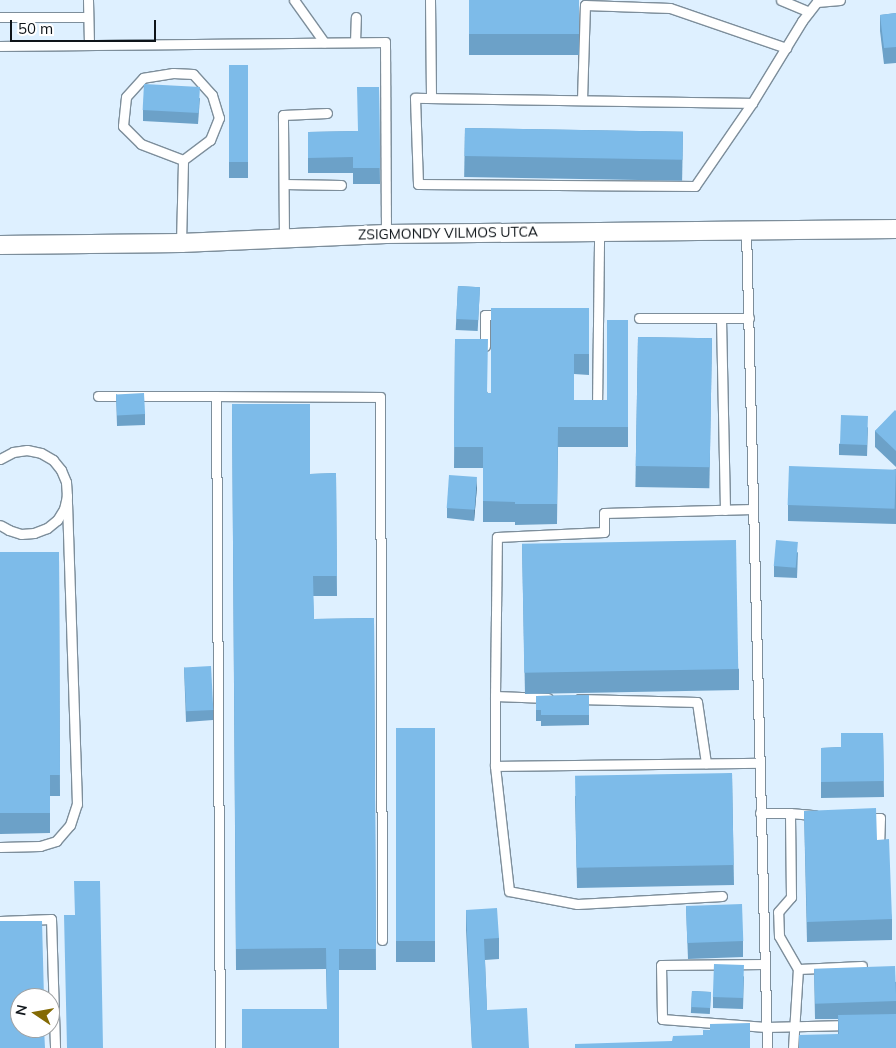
<!DOCTYPE html>
<html>
<head>
<meta charset="utf-8">
<style>
  body { margin:0 }
  #map { position:relative; width:896px; height:1048px; overflow:hidden; background:#def0ff; font-family:Mulish,sans-serif }
  div>[style] { position:absolute }
  [style*='--x'] { left:calc(var(--x)*1px); top:calc(var(--y)*1px); width:calc(var(--w)*1px); rotate:calc(var(--a)*1deg) }
  .roads { filter:drop-shadow(1px 0 #7d8e9b) drop-shadow(-1px 0 #7d8e9b) drop-shadow(0 1px #7d8e9b) drop-shadow(0 -1px #7d8e9b) }
  .service>* { height:9px; margin:-4.5px; padding:0 4.5px; transform-origin:4.5px; border-radius:4.5px; background:#fff }
  .minor>* { height:18px; margin:-9px; padding:0 9px; transform-origin:9px; border-radius:9px; background:#fff }
  .wall>* { inset:0; background:#6ca1c8; transform-origin:0 0 }
  .shaded-wall>* { inset:0; background:#5883a3 }
  .building>* { inset:0; background:#7dbbe9; transform-origin:0 0 }
  span { translate:-50% -50%; white-space:nowrap; text-align:center; line-height:1.15; -webkit-text-stroke:5px #fff; paint-order:stroke }
  .street-label { font-size:14px; color:#0e1419 }
  .north { position:absolute; left:10px; top:988px; width:50px; height:50px; box-sizing:border-box; background:#fff; border:1px solid #9fa1a3; border-radius:50%; rotate:282deg; font-size:14px; font-weight:700; line-height:20px; text-align:center; color:#0e1419 }
  .north::after { content:''; display:block; margin:auto; width:18px; height:22px; background:#846a04; clip-path:polygon(50% 0,100% 100%,50% 72%,0 100%) }
  .scale { position:absolute; left:10px; top:20px; width:146px; height:22px; box-sizing:border-box; border:2px solid #0e1419; border-top:0; padding-left:6px; font-size:15px; line-height:18px; white-space:nowrap; color:#0e1419; -webkit-text-stroke:4px #fff; paint-order:stroke }
</style>
</head>
<body>
<div id="map">
  <div class="roads">
    <div class="service">
      <i style="--x:88;--y:0;--w:45;--a:88.7"></i>
      <i style="--x:294;--y:0;--w:52;--a:54.5"></i>
      <i style="--x:430;--y:0;--w:98;--a:89.4"></i>
      <i style="--x:781;--y:0;--w:30;--a:23"></i>
      <i style="--x:0;--y:17;--w:88;--a:0"></i>
      <i style="--x:355;--y:42;--w:25;--a:-88"></i>
      <i style="--x:0;--y:46;--w:385;--a:-0.6"></i>
      <i style="--x:385;--y:42;--w:192;--a:89.7"></i>
      <i style="--x:582;--y:100;--w:95;--a:-88.2"></i>
      <i style="--x:585;--y:5;--w:85;--a:2"></i>
      <i style="--x:670;--y:8;--w:123;--a:19"></i>
      <i style="--x:752;--y:103;--w:337;--a:-179.1"></i>
      <i style="--x:415;--y:98;--w:86;--a:88"></i>
      <i style="--x:418;--y:184;--w:277;--a:0.4"></i>
      <i style="--x:695;--y:186;--w:101;--a:-55.5"></i>
      <i style="--x:752;--y:103;--w:96;--a:-58.6"></i>
      <i style="--x:802;--y:21;--w:24;--a:-52"></i>
      <i style="--x:817;--y:2;--w:23;--a:-5"></i>
      <i style="--x:284;--y:184;--w:57;--a:1"></i>
      <i style="--x:746;--y:230;--w:818;--a:88.53"></i>
      <i style="--x:284;--y:237;--w:122;--a:-90.5"></i>
      <i style="--x:283;--y:115;--w:44;--a:-2.6"></i>
      <i style="--x:181;--y:243;--w:83;--a:-88.6"></i>
      <i style="--x:183;--y:160;--w:34;--a:-37"></i>
      <i style="--x:210;--y:140;--w:24;--a:-68"></i>
      <i style="--x:219;--y:118;--w:24;--a:-107"></i>
      <i style="--x:212;--y:95;--w:28;--a:-132"></i>
      <i style="--x:193;--y:74;--w:20;--a:-177"></i>
      <i style="--x:173;--y:73;--w:30;--a:171"></i>
      <i style="--x:143;--y:78;--w:25;--a:132"></i>
      <i style="--x:126;--y:97;--w:29;--a:96"></i>
      <i style="--x:123;--y:126;--w:25;--a:45"></i>
      <i style="--x:141;--y:144;--w:45;--a:20.9"></i>
      <i style="--x:639;--y:318;--w:82;--a:0"></i>
      <i style="--x:721;--y:318;--w:192;--a:88.8"></i>
      <i style="--x:721;--y:318;--w:28;--a:0"></i>
      <i style="--x:485;--y:346;--w:31;--a:-90"></i>
      <i style="--x:485;--y:315;--w:17;--a:0"></i>
      <i style="--x:98;--y:396;--w:118;--a:0"></i>
      <i style="--x:597;--y:407;--w:176;--a:-89.3"></i>
      <i style="--x:0;--y:459;--w:15;--a:-28"></i>
      <i style="--x:13;--y:452;--w:14;--a:-8"></i>
      <i style="--x:27;--y:450;--w:14;--a:12"></i>
      <i style="--x:41;--y:453;--w:14;--a:30"></i>
      <i style="--x:53;--y:460;--w:13;--a:51"></i>
      <i style="--x:61;--y:470;--w:13;--a:67"></i>
      <i style="--x:66;--y:482;--w:14;--a:86"></i>
      <i style="--x:67;--y:496;--w:13;--a:103"></i>
      <i style="--x:64;--y:509;--w:13;--a:122"></i>
      <i style="--x:57;--y:520;--w:13;--a:141"></i>
      <i style="--x:47;--y:528;--w:14;--a:159"></i>
      <i style="--x:34;--y:533;--w:13;--a:176"></i>
      <i style="--x:21;--y:534;--w:13;--a:-162"></i>
      <i style="--x:9;--y:530;--w:10;--a:-151"></i>
      <i style="--x:495;--y:696;--w:159;--a:-89.3"></i>
      <i style="--x:497;--y:537;--w:107;--a:-2.7"></i>
      <i style="--x:604;--y:532;--w:19;--a:-90"></i>
      <i style="--x:604;--y:513;--w:149;--a:-1.5"></i>
      <i style="--x:579;--y:699;--w:118;--a:1.5"></i>
      <i style="--x:697;--y:702;--w:62;--a:81.6"></i>
      <i style="--x:495;--y:766;--w:70;--a:-90"></i>
      <i style="--x:495;--y:696;--w:53;--a:2.2"></i>
      <i style="--x:760;--y:813;--w:30;--a:0"></i>
      <i style="--x:865;--y:818;--w:15;--a:0"></i>
      <i style="--x:880;--y:818;--w:29;--a:92"></i>
      <i style="--x:0;--y:847;--w:40;--a:-1.4"></i>
      <i style="--x:40;--y:846;--w:17;--a:-17"></i>
      <i style="--x:56;--y:841;--w:21;--a:-49"></i>
      <i style="--x:70;--y:825;--w:22;--a:-72"></i>
      <i style="--x:77;--y:804;--w:308;--a:-91.9"></i>
      <i style="--x:722;--y:896;--w:145;--a:176.8"></i>
      <i style="--x:577;--y:904;--w:69;--a:-169.2"></i>
      <i style="--x:509;--y:891;--w:126;--a:-96.4"></i>
      <i style="--x:495;--y:766;--w:264;--a:-0.7"></i>
      <i style="--x:0;--y:921;--w:51;--a:-2.2"></i>
      <i style="--x:51;--y:919;--w:129;--a:88.2"></i>
      <i style="--x:764;--y:964;--w:103;--a:179.4"></i>
      <i style="--x:661;--y:965;--w:54;--a:88.9"></i>
      <i style="--x:662;--y:1019;--w:104;--a:4.4"></i>
      <i style="--x:766;--y:1027;--w:83;--a:-1.4"></i>
      <i style="--x:798;--y:969;--w:38;--a:-120"></i>
      <i style="--x:779;--y:936;--w:24;--a:-92"></i>
      <i style="--x:778;--y:912;--w:20;--a:-49"></i>
      <i style="--x:791;--y:897;--w:84;--a:-90.7"></i>
      <i style="--x:790;--y:813;--w:25;--a:5"></i>
      <i style="--x:220;--y:1048;--w:652;--a:-90.35"></i>
      <i style="--x:216;--y:396;--w:164;--a:0.3"></i>
      <i style="--x:380;--y:397;--w:543;--a:89.79"></i>
      <i style="--x:793;--y:1048;--w:79;--a:-86.4"></i>
      <i style="--x:798;--y:969;--w:64;--a:-2.7"></i>
    </div>
    <div class="minor">
      <i style="--x:0;--y:245;--w:181;--a:-0.6"></i>
      <i style="--x:181;--y:243;--w:205;--a:-2.5"></i>
      <i style="--x:386;--y:234;--w:510;--a:-0.56"></i>
    </div>
  </div>
  <div class="wall">
    <i style="left:469px;top:0;width:110px;height:55px"></i>
    <i style="clip-path:polygon(896px 13px,896px 63px,884px 64px,880px 31px,880px 15px)"></i>
    <i style="left:229px;top:65px;width:19px;height:113px"></i>
    <i style="clip-path:polygon(379px 87px,380px 184px,353px 184px,353px 173px,308px 173px,308px 132px,358px 131px)"></i>
    <i style="clip-path:polygon(200px 98px,198px 124px,143px 121px,143px 110px)"></i>
    <i style="left:465px;top:128px;width:218px;height:49px;rotate:1deg"></i>
    <i style="left:458px;top:286px;width:22px;height:44px;rotate:3deg"></i>
    <i style="clip-path:polygon(589px 308px,589px 375px,574px 374px,574px 400px,607px 400px,628px 320px,628px 447px,558px 447px,557px 524px,515px 525px,515px 522px,483px 522px,483px 468px,454px 468px,455px 339px,488px 393px,491px 393px)"></i>
    <i style="left:638px;top:337px;width:74px;height:150px;rotate:1deg"></i>
    <i style="clip-path:polygon(116px 394px,145px 414px,145px 425px,117px 426px)"></i>
    <i style="clip-path:polygon(232px 404px,310px 474px,336px 473px,337px 596px,313px 596px,314px 619px,374px 618px,376px 970px,339px 970px,327px 1009px,326px 969px,236px 970px)"></i>
    <i style="clip-path:polygon(896px 411px,896px 467px,875px 447px,875px 431px)"></i>
    <i style="clip-path:polygon(868px 427px,867px 456px,839px 455px,839px 444px)"></i>
    <i style="clip-path:polygon(896px 469px,896px 524px,788px 521px,788px 505px)"></i>
    <i style="clip-path:polygon(477px 487px,474px 521px,447px 518px,447px 508px)"></i>
    <i style="clip-path:polygon(522px 544px,739px 669px,739px 690px,525px 694px)"></i>
    <i style="clip-path:polygon(0 552px,59px 552px,60px 796px,50px 796px,50px 833px,0 834px)"></i>
    <i style="clip-path:polygon(798px 552px,797px 578px,774px 577px,774px 566px)"></i>
    <i style="clip-path:polygon(184px 667px,213px 710px,213px 720px,186px 722px)"></i>
    <i style="clip-path:polygon(589px 695px,589px 725px,541px 726px,541px 721px,536px 721px,536px 696px)"></i>
    <i style="left:396px;top:728px;width:39px;height:234px"></i>
    <i style="clip-path:polygon(883px 733px,884px 797px,821px 798px,821px 748px,841px 747px)"></i>
    <i style="clip-path:polygon(732px 773px,734px 885px,577px 888px,575px 796px)"></i>
    <i style="clip-path:polygon(804px 811px,877px 840px,892px 919px,892px 940px,807px 942px)"></i>
    <i style="clip-path:polygon(686px 906px,743px 941px,743px 957px,688px 959px)"></i>
    <i style="clip-path:polygon(466px 910px,499px 938px,499px 959px,485px 960px,487px 1010px,529px 1048px,472px 1048px,466px 930px)"></i>
    <i style="clip-path:polygon(814px 969px,896px 982px,896px 1048px,838px 1034px,838px 1019px,815px 1019px)"></i>
    <i style="clip-path:polygon(744px 976px,743px 1009px,713px 1008px,713px 997px)"></i>
    <i style="left:692px;top:991px;width:19px;height:22px;rotate:3deg"></i>
  </div>
  <div class="shaded-wall">
    <i style="clip-path:polygon(477px 477px,477px 487px,474px 521px,474px 510px)"></i>
  </div>
  <div class="building">
    <i style="left:469px;top:0;width:110px;height:34px"></i>
    <i style="clip-path:polygon(896px 13px,896px 47px,884px 48px,880px 15px)"></i>
    <i style="left:229px;top:65px;width:19px;height:97px"></i>
    <i style="left:144px;top:84px;width:56px;height:26px;rotate:3deg"></i>
    <i style="clip-path:polygon(357px 87px,379px 87px,380px 168px,353px 168px,353px 157px,308px 158px,308px 132px,358px 131px)"></i>
    <i style="left:465px;top:128px;width:218px;height:28px;rotate:1deg"></i>
    <i style="left:458px;top:286px;width:22px;height:33px;rotate:3deg"></i>
    <i style="clip-path:polygon(491px 308px,589px 308px,589px 354px,574px 354px,574px 400px,607px 400px,607px 320px,628px 320px,628px 427px,558px 427px,557px 504px,515px 504px,515px 502px,483px 501px,483px 447px,454px 447px,455px 339px,488px 339px,487px 393px,491px 393px)"></i>
    <i style="left:638px;top:337px;width:74px;height:129px;rotate:1deg"></i>
    <i style="left:144px;top:393px;width:21px;height:28px;rotate:87deg"></i>
    <i style="clip-path:polygon(232px 404px,310px 404px,310px 474px,336px 473px,337px 576px,313px 576px,314px 619px,374px 618px,376px 949px,339px 949px,339px 1048px,242px 1048px,242px 1009px,327px 1009px,326px 948px,236px 949px)"></i>
    <i style="clip-path:polygon(895px 410px,896px 411px,896px 451px,875px 431px)"></i>
    <i style="left:841px;top:415px;width:27px;height:29px;rotate:2deg"></i>
    <i style="left:789px;top:466px;width:107px;height:39px;rotate:2deg"></i>
    <i style="left:449px;top:475px;width:28px;height:33px;rotate:4deg"></i>
    <i style="left:736px;top:540px;width:129px;height:214px;rotate:89deg"></i>
    <i style="left:776px;top:540px;width:22px;height:26px;rotate:5deg"></i>
    <i style="clip-path:polygon(0 552px,59px 552px,60px 775px,50px 775px,50px 813px,0 813px)"></i>
    <i style="left:211px;top:666px;width:44px;height:27px;rotate:87deg"></i>
    <i style="clip-path:polygon(589px 695px,589px 715px,541px 715px,541px 710px,536px 710px,536px 696px)"></i>
    <i style="left:396px;top:728px;width:39px;height:213px"></i>
    <i style="clip-path:polygon(841px 733px,883px 733px,884px 781px,821px 782px,821px 748px,841px 747px)"></i>
    <i style="left:732px;top:773px;width:92px;height:157px;rotate:89deg"></i>
    <i style="clip-path:polygon(876px 808px,877px 840px,889px 839px,892px 919px,807px 922px,804px 811px)"></i>
    <i style="clip-path:polygon(74px 881px,100px 881px,103px 1048px,67px 1048px,64px 915px,75px 915px)"></i>
    <i style="left:742px;top:904px;width:37px;height:56px;rotate:88deg"></i>
    <i style="clip-path:polygon(497px 908px,499px 938px,484px 939px,487px 1010px,527px 1008px,529px 1048px,472px 1048px,466px 910px)"></i>
    <i style="clip-path:polygon(0 921px,42px 921px,44px 998px,20px 998px,20px 1028px,44px 1028px,45px 1048px,0 1048px)"></i>
    <i style="left:714px;top:964px;width:30px;height:33px;rotate:2deg"></i>
    <i style="left:895px;top:966px;width:35px;height:81px;rotate:88deg"></i>
    <i style="left:692px;top:991px;width:19px;height:16px;rotate:3deg"></i>
    <i style="clip-path:polygon(896px 1014px,896px 1048px,799px 1048px,799px 1035px,839px 1034px,838px 1015px)"></i>
    <i style="clip-path:polygon(750px 1023px,750px 1048px,575px 1048px,575px 1044px,672px 1041px,673px 1036px,703px 1035px,703px 1030px,710px 1030px,710px 1024px)"></i>
  </div>
  <div class="street-label">
    <span style="left:448px;top:233px;rotate:-1deg">ZSIGMONDY VILMOS UTCA</span>
  </div>
  <div class="north">N</div>
  <div class="scale">50 m</div>
</div>
</body>
</html>
